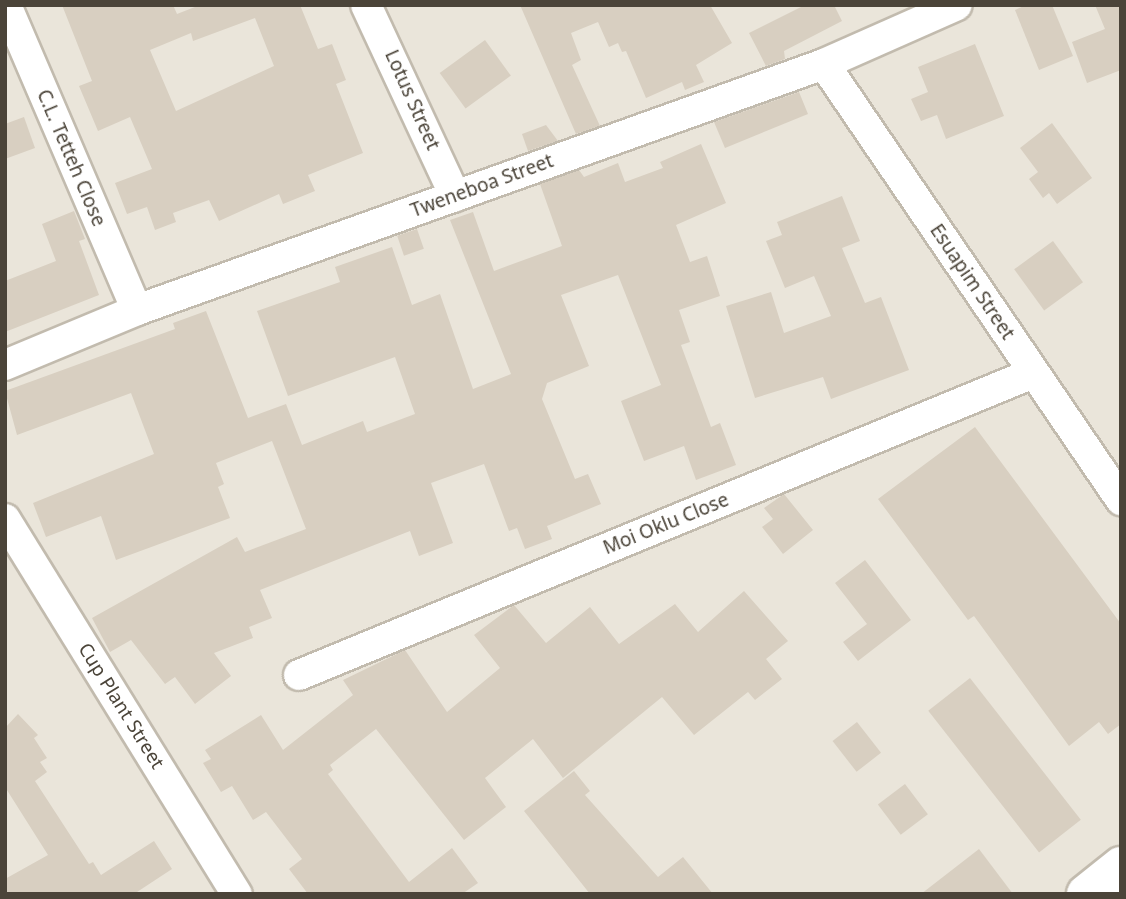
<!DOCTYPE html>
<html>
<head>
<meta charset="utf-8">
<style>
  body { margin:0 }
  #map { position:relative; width:1126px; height:899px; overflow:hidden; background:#f6f3ec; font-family:"Noto Sans",sans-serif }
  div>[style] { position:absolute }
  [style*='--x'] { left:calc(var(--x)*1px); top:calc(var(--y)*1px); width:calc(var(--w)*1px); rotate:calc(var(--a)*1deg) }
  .residential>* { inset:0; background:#eae5da; transform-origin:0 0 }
  .building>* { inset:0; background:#d8cfc1; transform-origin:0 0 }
  .roads { filter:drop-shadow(2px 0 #c2bbae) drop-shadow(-2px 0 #c2bbae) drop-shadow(0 2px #c2bbae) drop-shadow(0 -2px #c2bbae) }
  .minor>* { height:30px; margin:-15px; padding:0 15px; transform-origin:15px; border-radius:15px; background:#fff }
  .tertiary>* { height:38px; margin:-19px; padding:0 19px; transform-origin:19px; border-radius:19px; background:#fff }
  span { translate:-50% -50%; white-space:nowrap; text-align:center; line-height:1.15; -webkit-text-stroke:5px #fff; paint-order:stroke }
  .street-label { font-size:19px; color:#4b4439 }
  .frame { position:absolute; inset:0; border:7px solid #4b4439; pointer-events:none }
</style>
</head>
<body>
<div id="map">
  <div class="residential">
    <i style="left:5px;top:5px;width:1116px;height:889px"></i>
  </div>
  <div class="building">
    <i style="clip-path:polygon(evenodd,62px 5px,173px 5px,177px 14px,200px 5px,300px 5px,318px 49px,332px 44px,346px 80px,336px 84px,363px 153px,308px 175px,315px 191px,283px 204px,279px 194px,219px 221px,209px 200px,173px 213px,176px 222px,155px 230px,147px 207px,127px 214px,115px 183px,152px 169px,130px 117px,98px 131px,79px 86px,92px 81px,62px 5px,255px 18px,274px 66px,176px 111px,150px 50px,191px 33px,193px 41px,255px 18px)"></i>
    <i style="clip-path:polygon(520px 5px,710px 5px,732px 43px,696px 65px,704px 82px,685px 90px,682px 82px,646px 98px,626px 51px,622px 52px,618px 43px,609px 47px,598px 22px,571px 33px,581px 60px,572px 65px,600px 126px,576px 134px)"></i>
    <i style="clip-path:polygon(805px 5px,834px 5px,842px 21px,784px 51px,785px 59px,766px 66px,749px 33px)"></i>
    <i style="clip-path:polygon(1026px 5px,1052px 5px,1073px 56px,1039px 70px,1015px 10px)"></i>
    <i style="clip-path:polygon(1095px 5px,1121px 5px,1121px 70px,1087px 83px,1072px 42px,1105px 29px)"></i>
    <i style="left:485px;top:40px;width:44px;height:56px;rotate:54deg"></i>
    <i style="clip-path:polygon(975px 44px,1004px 116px,946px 139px,937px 115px,921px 121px,911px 99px,928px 92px,918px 67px)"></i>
    <i style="clip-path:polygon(799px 92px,808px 114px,725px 148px,714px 122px)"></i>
    <i style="clip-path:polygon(24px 117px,35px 148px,5px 159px,5px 124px)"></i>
    <i style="clip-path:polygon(1052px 123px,1092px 178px,1057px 204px,1049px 193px,1043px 198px,1029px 179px,1038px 172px,1020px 148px)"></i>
    <i style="clip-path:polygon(546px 125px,558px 141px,528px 151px,522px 134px)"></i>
    <i style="clip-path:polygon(701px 144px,726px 203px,676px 225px,690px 262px,707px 256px,720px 296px,679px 310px,690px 342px,681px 345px,711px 427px,720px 423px,736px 465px,696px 480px,684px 446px,644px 461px,621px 401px,661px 385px,618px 275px,561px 295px,589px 366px,547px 383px,542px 399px,575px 479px,588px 474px,601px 504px,547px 526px,552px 539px,525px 549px,517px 528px,509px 531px,484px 464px,431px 483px,453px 543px,419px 556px,410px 531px,260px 590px,272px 618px,249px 627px,253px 638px,214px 653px,231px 676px,195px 704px,175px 677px,165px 684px,131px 640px,110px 652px,92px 618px,237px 537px,245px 552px,306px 529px,272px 441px,216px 463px,224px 484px,218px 487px,230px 518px,116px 560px,101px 516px,46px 537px,33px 503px,154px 454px,131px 393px,17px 435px,5px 391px,175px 329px,173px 323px,206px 311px,248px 418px,286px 404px,302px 445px,363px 421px,367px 432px,415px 414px,395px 357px,288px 396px,257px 311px,340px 282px,335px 267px,392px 247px,412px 305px,440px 294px,473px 389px,511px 374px,450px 220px,473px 212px,494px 271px,562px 246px,540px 184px,579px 170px,584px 177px,618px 163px,625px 182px,663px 168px,660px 162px)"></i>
    <i style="clip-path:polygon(842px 196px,860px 241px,842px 248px,865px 303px,881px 297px,909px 370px,831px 399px,823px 377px,755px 398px,726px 306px,771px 292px,784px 333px,831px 316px,814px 276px,785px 288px,766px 241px,782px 235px,777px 222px)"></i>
    <i style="clip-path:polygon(74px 211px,85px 239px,79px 241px,99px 295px,5px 332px,5px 281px,56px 261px,42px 224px)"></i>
    <i style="left:417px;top:229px;width:21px;height:21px;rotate:71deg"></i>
    <i style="left:1053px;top:241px;width:51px;height:48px;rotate:54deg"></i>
    <i style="clip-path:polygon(975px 427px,1121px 624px,1121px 724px,1108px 734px,1099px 722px,1069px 746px,974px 616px,968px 620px,878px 499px)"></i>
    <i style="clip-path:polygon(784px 494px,813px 530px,783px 554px,762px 527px,773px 519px,764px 508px)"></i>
    <i style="clip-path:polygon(865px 560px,911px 620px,858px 661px,843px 642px,867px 624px,835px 583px)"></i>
    <i style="clip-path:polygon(744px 591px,788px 641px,766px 659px,782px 679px,755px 700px,748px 692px,694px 735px,662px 697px,563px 778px,533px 739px,485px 778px,506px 807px,464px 840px,376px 729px,330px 765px,333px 770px,328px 774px,409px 882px,452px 848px,478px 883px,462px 894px,308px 894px,289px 869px,302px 859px,266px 812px,253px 820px,232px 786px,221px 792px,203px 763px,211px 759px,205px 750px,261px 715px,283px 750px,353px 695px,343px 680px,405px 650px,447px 712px,500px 668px,474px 635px,514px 605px,546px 643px,590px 607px,619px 644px,675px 604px,698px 632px)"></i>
    <i style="left:970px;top:678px;width:180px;height:53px;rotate:52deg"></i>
    <i style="clip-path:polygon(18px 714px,38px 735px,34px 738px,47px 758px,40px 762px,47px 772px,35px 781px,89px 864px,93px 862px,101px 875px,154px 841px,172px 869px,134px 894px,5px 894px,5px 879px,48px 855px,5px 787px,5px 728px)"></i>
    <i style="left:857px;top:722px;width:39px;height:31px;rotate:52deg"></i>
    <i style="clip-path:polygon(574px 771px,590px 791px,585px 795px,658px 877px,683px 857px,713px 894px,590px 894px,524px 811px)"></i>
    <i style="left:905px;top:784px;width:38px;height:34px;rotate:53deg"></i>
    <i style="clip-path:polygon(979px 849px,1013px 894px,921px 894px)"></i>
  </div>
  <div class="roads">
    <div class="minor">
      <i style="--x:6;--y:5;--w:332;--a:66.8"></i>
      <i style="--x:366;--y:5;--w:211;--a:65"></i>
      <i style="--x:824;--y:64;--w:528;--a:55.74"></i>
      <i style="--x:5;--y:365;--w:143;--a:-22.6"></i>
      <i style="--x:137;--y:310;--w:730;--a:-19.7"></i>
      <i style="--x:824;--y:64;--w:145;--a:-23.9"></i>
      <i style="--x:5;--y:519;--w:441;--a:58.3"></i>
      <i style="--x:299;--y:675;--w:794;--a:-22.36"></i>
    </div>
    <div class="tertiary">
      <i style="--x:1086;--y:894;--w:45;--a:-38.7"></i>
    </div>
  </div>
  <div class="street-label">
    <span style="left:412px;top:100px;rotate:66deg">Lotus Street</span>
    <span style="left:71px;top:158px;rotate:67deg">C.L. Tetteh Close</span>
    <span style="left:482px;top:186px;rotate:-20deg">Tweneboa Street</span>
    <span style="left:972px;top:282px;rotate:56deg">Esuapim Street</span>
    <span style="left:666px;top:524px;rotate:-22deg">Moi Oklu Close</span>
    <span style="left:121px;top:706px;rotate:58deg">Cup Plant Street</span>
  </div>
  <div class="frame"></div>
</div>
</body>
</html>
